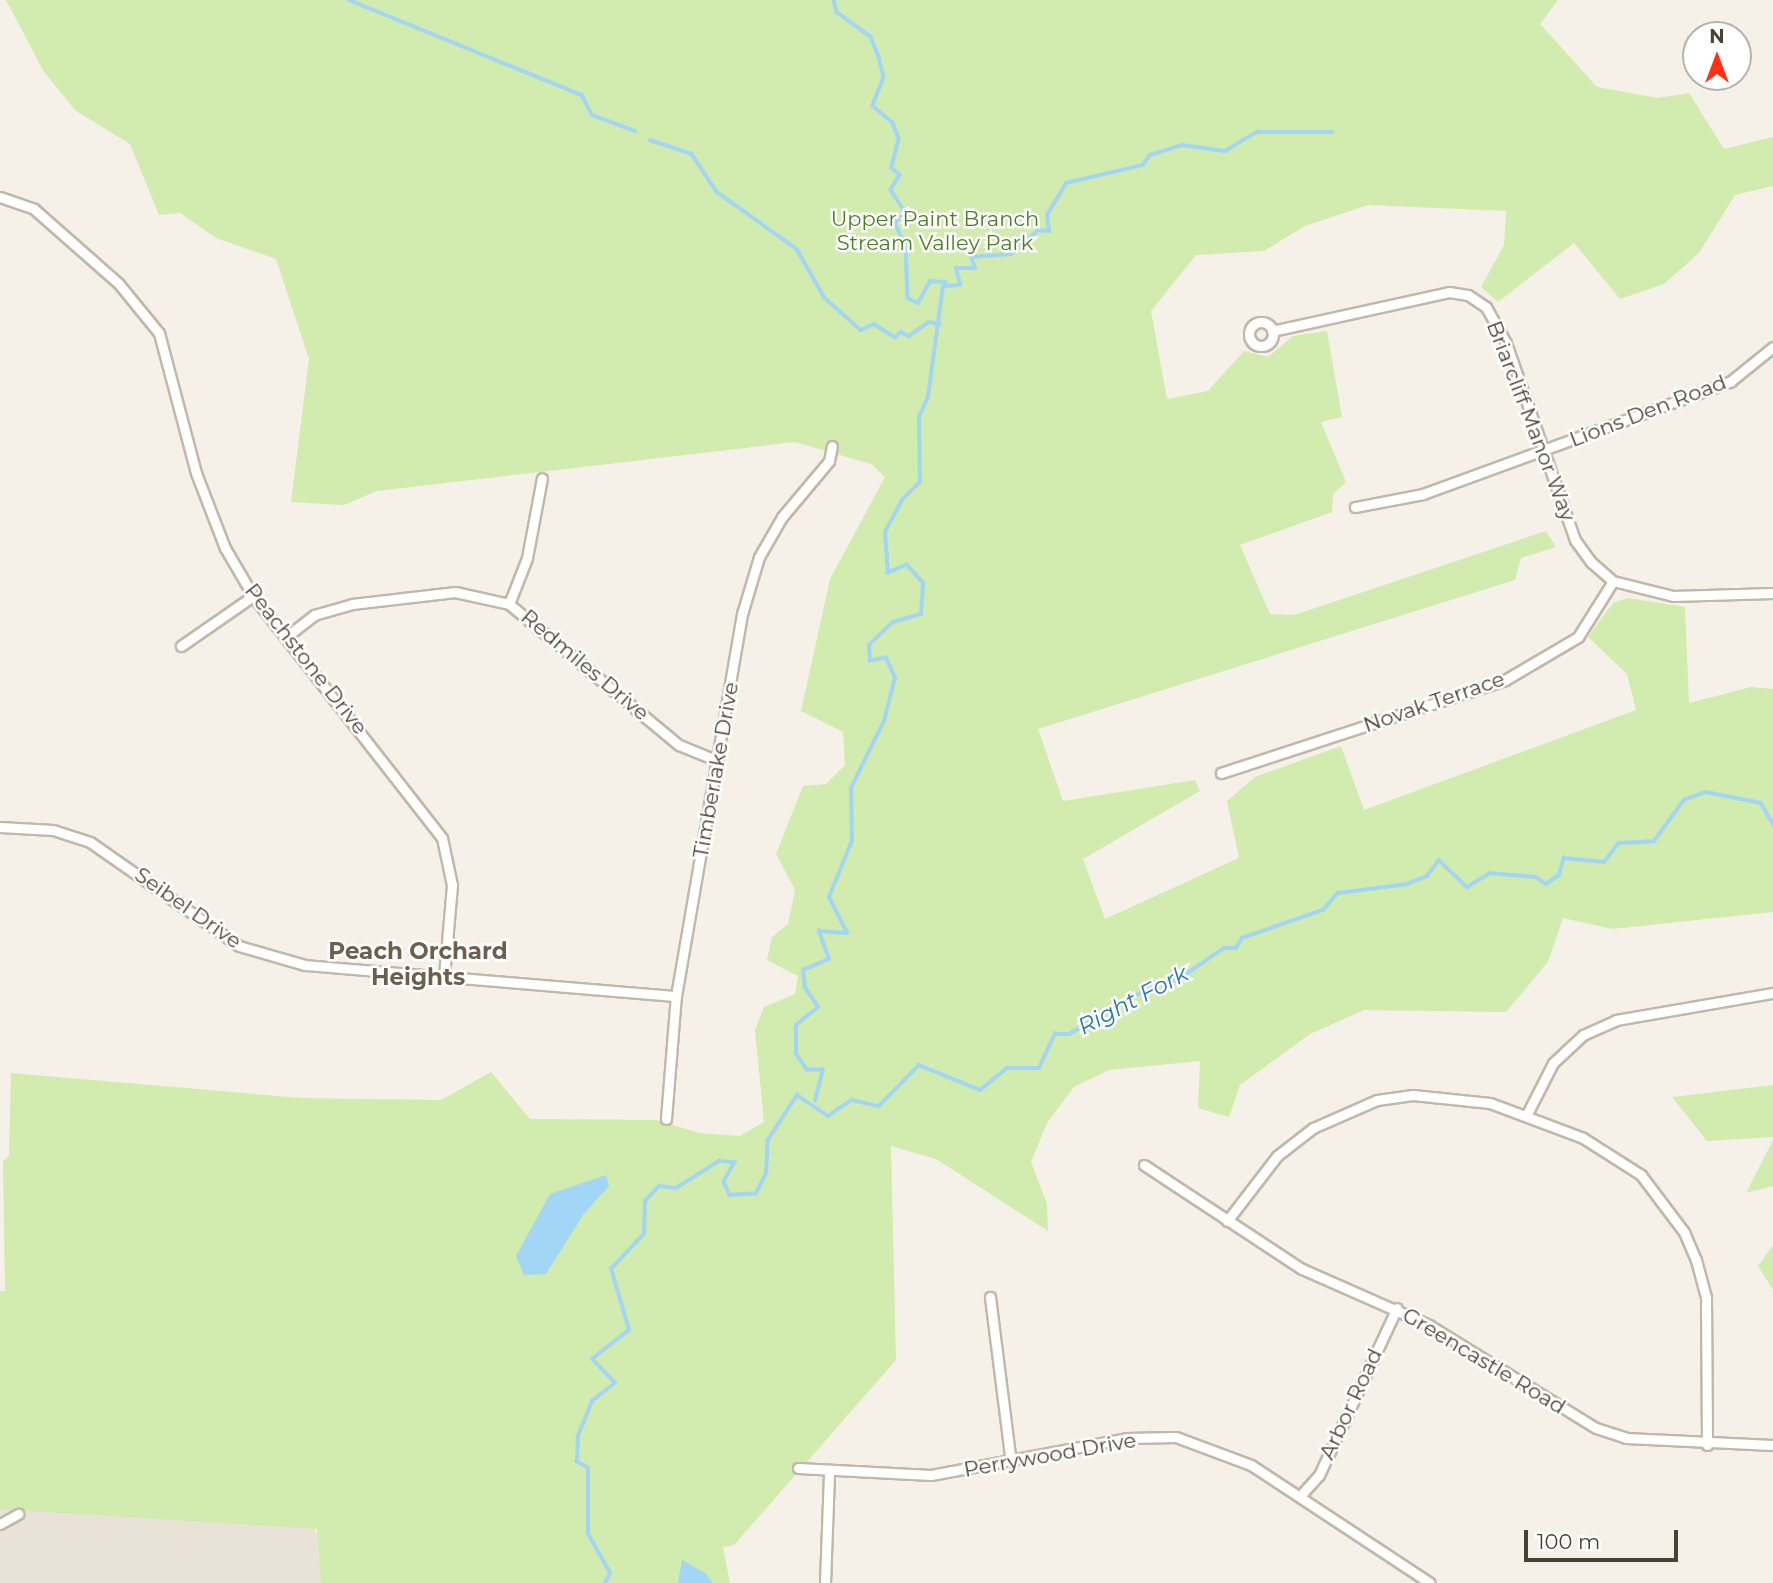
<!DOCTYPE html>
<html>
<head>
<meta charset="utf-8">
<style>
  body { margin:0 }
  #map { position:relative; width:1773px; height:1583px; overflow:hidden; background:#f5f1e8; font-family:Montserrat,sans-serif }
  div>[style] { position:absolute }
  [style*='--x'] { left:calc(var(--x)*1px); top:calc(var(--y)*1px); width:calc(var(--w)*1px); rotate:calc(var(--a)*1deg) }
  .residential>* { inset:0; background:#e9e2d6 }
  .green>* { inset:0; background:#d2ebaf }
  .water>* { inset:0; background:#a2d6f4 }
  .stream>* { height:3.5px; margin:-1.75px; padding:0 1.75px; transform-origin:1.75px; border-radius:1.75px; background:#a2d6f4 }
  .roads { filter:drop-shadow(2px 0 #c1b8aa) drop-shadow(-2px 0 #c1b8aa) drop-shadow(0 2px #c1b8aa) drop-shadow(0 -2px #c1b8aa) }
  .minor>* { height:9px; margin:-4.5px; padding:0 4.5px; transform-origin:4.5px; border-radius:4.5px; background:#fff }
  .minor>.ring { margin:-4.5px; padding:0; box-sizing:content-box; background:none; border:9px solid #fff; border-radius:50% }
  span { translate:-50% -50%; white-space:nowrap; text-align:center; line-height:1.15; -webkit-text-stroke:5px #fff; paint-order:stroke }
  .park-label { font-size:21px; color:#4b7f26 }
  .street-label { font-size:21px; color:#494136 }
  .neighbourhood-label { font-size:23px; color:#6c5f4d; font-weight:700 }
  .water-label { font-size:23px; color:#2778ab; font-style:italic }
  .north { position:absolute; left:1682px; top:21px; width:70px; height:70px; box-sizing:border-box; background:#fff; border:2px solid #b6b3af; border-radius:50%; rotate:0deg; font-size:19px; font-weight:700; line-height:28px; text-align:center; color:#494136 }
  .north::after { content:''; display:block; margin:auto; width:24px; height:32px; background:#ff3015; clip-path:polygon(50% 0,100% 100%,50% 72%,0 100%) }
  .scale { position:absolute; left:1524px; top:1530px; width:154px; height:32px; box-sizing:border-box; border:4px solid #494136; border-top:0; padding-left:9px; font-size:21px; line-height:24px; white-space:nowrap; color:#494136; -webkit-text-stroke:5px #fff; paint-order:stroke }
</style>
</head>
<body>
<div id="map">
  <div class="residential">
    <i style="clip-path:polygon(0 1480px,298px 1501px,345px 1583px,0 1583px)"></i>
  </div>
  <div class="green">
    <i style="clip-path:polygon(6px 0,1558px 0,1540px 24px,1597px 87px,1658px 98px,1689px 93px,1724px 149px,1773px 137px,1773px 186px,1735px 195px,1699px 253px,1664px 284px,1620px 299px,1574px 243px,1498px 302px,1481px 287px,1504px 245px,1506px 211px,1368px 205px,1305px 226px,1264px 251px,1196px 255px,1151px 311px,1167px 399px,1208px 391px,1244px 351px,1268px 357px,1293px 336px,1327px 331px,1342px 417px,1321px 422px,1346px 482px,1333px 494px,1332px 512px,1240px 545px,1270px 614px,1294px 615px,1546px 531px,1556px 547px,1521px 558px,1515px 580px,1038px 729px,1063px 801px,1195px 780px,1200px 791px,1083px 859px,1105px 919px,1239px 858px,1227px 801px,1255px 777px,1341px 746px,1364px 810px,1636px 710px,1627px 674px,1588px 637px,1613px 603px,1628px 598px,1685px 607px,1689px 703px,1751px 687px,1773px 689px,1773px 912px,1612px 929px,1563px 918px,1548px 962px,1506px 1012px,1364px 1010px,1310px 1034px,1240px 1085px,1229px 1117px,1198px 1108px,1200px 1061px,1109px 1070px,1074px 1087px,1047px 1123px,1031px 1162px,1047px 1204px,1048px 1231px,936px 1159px,891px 1146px,896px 1360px,734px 1545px,723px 1547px,730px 1583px,321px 1583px,317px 1529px,0 1509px,0 1291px,5px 1291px,3px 1161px,9px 1156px,11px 1073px,301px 1098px,441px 1100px,491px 1072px,530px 1119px,656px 1120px,700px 1133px,740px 1136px,764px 1122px,755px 1030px,764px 1007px,795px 994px,798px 976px,767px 960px,772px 937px,788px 924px,795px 890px,776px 854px,803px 786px,826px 784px,845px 765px,843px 732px,801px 711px,830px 579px,885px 477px,871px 464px,795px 442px,377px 491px,344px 505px,291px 502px,309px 359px,276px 259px,216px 238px,180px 213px,159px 215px,130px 144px,76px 111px,44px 72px)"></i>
    <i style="clip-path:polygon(1773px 1085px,1773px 1137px,1707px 1141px,1672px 1097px)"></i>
    <i style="clip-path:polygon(1773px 1140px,1773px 1186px,1746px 1193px)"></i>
    <i style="clip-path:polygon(1773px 1245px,1773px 1290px,1758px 1266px)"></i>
  </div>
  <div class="water">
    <i style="clip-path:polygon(606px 1175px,609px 1186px,583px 1215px,546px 1274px,524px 1275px,516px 1256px,550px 1194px)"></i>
    <i style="clip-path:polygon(682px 1560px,705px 1573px,713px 1583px,678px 1583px)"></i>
  </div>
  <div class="stream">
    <i style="--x:349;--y:0;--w:252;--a:22.2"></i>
    <i style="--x:582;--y:95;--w:22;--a:63"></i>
    <i style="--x:592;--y:115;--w:46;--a:20.4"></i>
    <i style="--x:834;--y:0;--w:12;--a:76"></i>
    <i style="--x:837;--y:12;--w:42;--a:36.3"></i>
    <i style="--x:871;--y:37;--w:22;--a:68"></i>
    <i style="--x:879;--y:57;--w:21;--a:76"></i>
    <i style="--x:884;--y:77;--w:31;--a:111"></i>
    <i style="--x:873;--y:106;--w:26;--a:40"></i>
    <i style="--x:893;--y:123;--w:17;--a:69"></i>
    <i style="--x:899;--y:139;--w:30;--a:104"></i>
    <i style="--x:892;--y:168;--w:11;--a:41"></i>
    <i style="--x:900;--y:175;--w:17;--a:121"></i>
    <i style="--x:891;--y:190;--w:27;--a:57"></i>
    <i style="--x:906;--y:213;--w:15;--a:138"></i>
    <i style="--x:895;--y:223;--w:25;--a:64"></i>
    <i style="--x:906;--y:246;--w:52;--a:87.8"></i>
    <i style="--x:908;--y:298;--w:11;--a:27"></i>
    <i style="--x:918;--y:303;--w:25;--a:-61"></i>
    <i style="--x:930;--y:281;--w:16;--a:4"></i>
    <i style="--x:650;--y:140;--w:44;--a:18.4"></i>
    <i style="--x:692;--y:154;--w:45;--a:56.7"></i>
    <i style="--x:717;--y:192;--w:98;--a:35.5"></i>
    <i style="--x:797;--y:249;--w:56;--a:60.3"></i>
    <i style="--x:825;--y:298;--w:48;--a:41.6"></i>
    <i style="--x:861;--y:330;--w:14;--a:-25"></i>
    <i style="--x:874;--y:324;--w:25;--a:32"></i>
    <i style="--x:895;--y:337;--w:8;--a:-40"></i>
    <i style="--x:901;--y:332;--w:9;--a:27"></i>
    <i style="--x:909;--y:336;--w:24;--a:-35"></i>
    <i style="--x:929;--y:322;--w:11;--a:10"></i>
    <i style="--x:815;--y:1101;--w:32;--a:-76"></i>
    <i style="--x:823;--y:1070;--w:16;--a:180"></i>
    <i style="--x:807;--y:1070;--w:19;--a:-125"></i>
    <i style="--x:796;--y:1054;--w:29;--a:-90"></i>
    <i style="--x:796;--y:1025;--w:28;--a:-39"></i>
    <i style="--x:818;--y:1007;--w:23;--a:-124"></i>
    <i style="--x:805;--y:988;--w:18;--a:-96"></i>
    <i style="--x:803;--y:970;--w:28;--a:-23"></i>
    <i style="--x:829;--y:959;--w:30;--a:-110"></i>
    <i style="--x:819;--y:931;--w:28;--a:4"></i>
    <i style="--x:847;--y:933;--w:40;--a:-116.6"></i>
    <i style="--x:829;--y:897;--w:61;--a:-67.7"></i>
    <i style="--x:852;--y:841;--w:53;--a:-91.1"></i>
    <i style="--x:851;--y:788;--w:75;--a:-63.8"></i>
    <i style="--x:884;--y:721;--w:44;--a:-75.7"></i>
    <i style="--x:895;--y:678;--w:22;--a:-114"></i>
    <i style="--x:886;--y:658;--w:16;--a:169"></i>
    <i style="--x:870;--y:661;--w:16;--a:-94"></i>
    <i style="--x:869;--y:645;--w:33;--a:-44"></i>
    <i style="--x:893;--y:622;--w:29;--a:-16"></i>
    <i style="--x:921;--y:614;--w:31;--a:-86"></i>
    <i style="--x:923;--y:583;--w:24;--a:-132"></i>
    <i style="--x:907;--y:565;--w:21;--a:157"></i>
    <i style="--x:888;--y:573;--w:41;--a:-94.2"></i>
    <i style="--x:885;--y:532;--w:36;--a:-62"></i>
    <i style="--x:902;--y:500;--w:25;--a:-45"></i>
    <i style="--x:920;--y:482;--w:65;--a:-90.9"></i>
    <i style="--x:919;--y:417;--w:22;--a:-66"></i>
    <i style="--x:928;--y:397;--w:112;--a:-82.3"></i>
    <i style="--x:943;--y:286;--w:17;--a:-3"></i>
    <i style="--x:960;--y:285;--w:17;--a:-103"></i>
    <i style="--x:956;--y:268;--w:19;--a:0"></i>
    <i style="--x:975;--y:268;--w:12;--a:-110"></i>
    <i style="--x:971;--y:257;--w:40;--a:-4.3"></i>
    <i style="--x:1011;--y:254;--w:37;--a:-41"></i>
    <i style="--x:1039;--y:230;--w:10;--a:6"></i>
    <i style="--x:1049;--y:231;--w:16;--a:-97"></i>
    <i style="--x:1047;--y:215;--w:37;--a:-59"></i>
    <i style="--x:1066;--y:183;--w:79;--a:-13.2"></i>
    <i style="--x:1143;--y:165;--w:12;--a:-55"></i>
    <i style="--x:1150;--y:155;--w:34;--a:-17"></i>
    <i style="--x:1182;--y:145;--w:43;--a:7.9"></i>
    <i style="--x:1225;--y:151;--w:37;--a:-31"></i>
    <i style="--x:1257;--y:132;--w:75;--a:0"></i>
    <i style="--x:605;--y:1583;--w:11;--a:-63"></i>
    <i style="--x:610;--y:1573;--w:45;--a:-119.4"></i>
    <i style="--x:588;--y:1534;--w:66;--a:-90"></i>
    <i style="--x:588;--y:1468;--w:13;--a:-151"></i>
    <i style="--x:577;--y:1462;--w:26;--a:-88"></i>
    <i style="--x:578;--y:1436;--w:38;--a:-68"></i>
    <i style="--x:592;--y:1401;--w:29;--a:-38"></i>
    <i style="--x:615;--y:1383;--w:33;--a:-134"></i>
    <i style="--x:592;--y:1359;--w:47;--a:-38.1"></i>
    <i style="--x:629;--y:1330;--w:64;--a:-106.4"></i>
    <i style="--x:611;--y:1269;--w:48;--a:-46.7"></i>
    <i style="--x:644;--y:1234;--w:33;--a:-88"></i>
    <i style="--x:645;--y:1201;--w:21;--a:-47"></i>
    <i style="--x:659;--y:1186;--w:17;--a:7"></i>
    <i style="--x:676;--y:1188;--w:51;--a:-32.1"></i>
    <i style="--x:719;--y:1161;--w:16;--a:4"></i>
    <i style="--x:735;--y:1162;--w:23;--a:119"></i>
    <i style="--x:724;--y:1182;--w:14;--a:65"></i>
    <i style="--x:730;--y:1195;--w:26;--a:-4"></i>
    <i style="--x:756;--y:1193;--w:22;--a:-63"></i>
    <i style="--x:766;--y:1173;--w:33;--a:-87"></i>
    <i style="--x:768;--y:1140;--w:54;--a:-57.2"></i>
    <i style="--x:797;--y:1095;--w:37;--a:34"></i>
    <i style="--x:828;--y:1116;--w:29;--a:-34"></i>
    <i style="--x:852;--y:1100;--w:28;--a:13"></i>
    <i style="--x:879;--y:1106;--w:57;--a:-45.7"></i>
    <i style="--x:919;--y:1065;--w:66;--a:22.3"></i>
    <i style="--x:980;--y:1090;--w:35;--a:-39"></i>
    <i style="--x:1007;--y:1068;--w:32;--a:0"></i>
    <i style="--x:1039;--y:1068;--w:38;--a:-65"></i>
    <i style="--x:1055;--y:1034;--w:14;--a:0"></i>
    <i style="--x:1069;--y:1034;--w:106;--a:-29.9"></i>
    <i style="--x:1161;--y:981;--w:15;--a:0"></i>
    <i style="--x:1176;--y:981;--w:58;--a:-34.5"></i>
    <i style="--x:1224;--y:948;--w:12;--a:0"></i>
    <i style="--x:1236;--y:948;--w:12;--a:-59"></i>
    <i style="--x:1242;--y:938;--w:86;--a:-19.1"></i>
    <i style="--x:1323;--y:910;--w:23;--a:-49"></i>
    <i style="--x:1338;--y:893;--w:70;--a:-7.4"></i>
    <i style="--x:1407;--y:884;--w:22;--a:-22"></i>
    <i style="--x:1427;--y:876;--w:20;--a:-53"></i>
    <i style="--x:1439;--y:860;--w:39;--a:44"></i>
    <i style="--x:1467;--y:887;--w:27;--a:-31"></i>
    <i style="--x:1490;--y:873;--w:46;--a:5"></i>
    <i style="--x:1536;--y:877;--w:12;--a:35"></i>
    <i style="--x:1546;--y:884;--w:16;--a:-35"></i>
    <i style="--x:1559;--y:875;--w:18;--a:-74"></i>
    <i style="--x:1564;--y:858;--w:40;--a:5.7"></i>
    <i style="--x:1604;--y:862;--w:24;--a:-52"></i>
    <i style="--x:1619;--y:843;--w:35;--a:-3"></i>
    <i style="--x:1654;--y:841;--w:51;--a:-53.8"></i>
    <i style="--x:1684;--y:800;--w:23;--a:-20"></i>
    <i style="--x:1706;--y:792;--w:56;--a:11.3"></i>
    <i style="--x:1761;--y:803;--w:24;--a:60"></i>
  </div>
  <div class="roads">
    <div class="minor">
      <i style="--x:0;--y:197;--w:36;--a:19"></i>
      <i style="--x:34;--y:209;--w:113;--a:41.4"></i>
      <i style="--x:119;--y:284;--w:63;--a:50.8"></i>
      <i style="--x:159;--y:333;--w:145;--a:75.2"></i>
      <i style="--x:196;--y:473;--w:80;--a:68.9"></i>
      <i style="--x:225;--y:548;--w:56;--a:59.7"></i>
      <i style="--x:253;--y:596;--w:307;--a:52"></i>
      <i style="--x:442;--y:838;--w:48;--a:78"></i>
      <i style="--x:452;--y:885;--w:91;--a:95"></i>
      <i class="ring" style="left:1249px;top:322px;width:15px;height:15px"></i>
      <i style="--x:1272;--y:331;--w:181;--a:-12.4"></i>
      <i style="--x:1449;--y:292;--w:19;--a:9"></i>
      <i style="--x:1468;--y:295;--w:22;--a:34"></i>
      <i style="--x:1486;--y:307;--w:41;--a:60.9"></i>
      <i style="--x:1506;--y:343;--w:209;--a:70.7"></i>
      <i style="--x:1575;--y:540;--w:27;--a:54"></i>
      <i style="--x:1591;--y:562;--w:29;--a:41"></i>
      <i style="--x:1613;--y:581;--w:62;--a:14"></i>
      <i style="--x:1673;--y:596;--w:100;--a:-1.7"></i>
      <i style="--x:1355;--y:507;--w:69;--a:-10.8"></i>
      <i style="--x:1423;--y:494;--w:328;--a:-20.1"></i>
      <i style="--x:1731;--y:381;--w:54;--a:-39"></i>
      <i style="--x:509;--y:604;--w:49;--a:-68.6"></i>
      <i style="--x:527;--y:558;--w:81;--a:-79.4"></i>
      <i style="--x:286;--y:637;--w:36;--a:-38"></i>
      <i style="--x:314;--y:615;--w:40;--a:-16"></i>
      <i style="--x:352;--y:604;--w:104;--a:-6.6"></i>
      <i style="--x:455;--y:592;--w:55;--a:12.5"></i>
      <i style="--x:509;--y:604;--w:221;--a:39.7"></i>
      <i style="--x:679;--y:745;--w:42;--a:22.3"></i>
      <i style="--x:181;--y:646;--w:88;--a:-34.8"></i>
      <i style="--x:1221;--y:773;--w:299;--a:-18.1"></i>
      <i style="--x:1505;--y:680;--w:85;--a:-30.5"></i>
      <i style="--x:1578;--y:637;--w:66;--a:-58"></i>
      <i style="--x:0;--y:827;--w:53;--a:3.2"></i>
      <i style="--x:53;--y:830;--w:39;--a:18"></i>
      <i style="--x:90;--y:842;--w:182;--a:34.9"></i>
      <i style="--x:239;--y:946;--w:69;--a:16.1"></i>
      <i style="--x:305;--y:965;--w:372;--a:4.8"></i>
      <i style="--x:1526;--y:1116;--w:59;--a:-63"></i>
      <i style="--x:1553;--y:1063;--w:41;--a:-43"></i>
      <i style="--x:1583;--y:1035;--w:36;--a:-24"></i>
      <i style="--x:1616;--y:1020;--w:159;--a:-9.8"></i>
      <i style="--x:666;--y:1119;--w:123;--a:-85.4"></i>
      <i style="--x:676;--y:996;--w:388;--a:-80.2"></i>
      <i style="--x:742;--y:614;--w:59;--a:-73.4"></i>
      <i style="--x:759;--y:557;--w:46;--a:-60.1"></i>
      <i style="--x:782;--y:517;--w:73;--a:-50"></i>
      <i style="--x:829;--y:461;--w:15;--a:-79"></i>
      <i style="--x:1144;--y:1165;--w:189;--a:33.4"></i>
      <i style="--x:1302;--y:1269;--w:139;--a:23.8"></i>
      <i style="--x:1429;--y:1325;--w:196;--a:31.7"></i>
      <i style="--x:1596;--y:1428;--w:32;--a:18"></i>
      <i style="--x:1626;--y:1438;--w:147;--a:2.7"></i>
      <i style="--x:1227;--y:1221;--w:82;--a:-52.4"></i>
      <i style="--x:1277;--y:1156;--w:46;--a:-37.9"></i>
      <i style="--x:1313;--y:1128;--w:70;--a:-23.6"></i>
      <i style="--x:1377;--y:1100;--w:36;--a:-8"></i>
      <i style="--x:1413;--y:1095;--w:77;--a:5.9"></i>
      <i style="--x:1490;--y:1103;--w:99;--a:20.6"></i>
      <i style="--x:1583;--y:1138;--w:69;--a:32.5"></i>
      <i style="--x:1641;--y:1175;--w:71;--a:53"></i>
      <i style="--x:1684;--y:1232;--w:30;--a:67"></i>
      <i style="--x:1696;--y:1260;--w:38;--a:75"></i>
      <i style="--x:1706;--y:1297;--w:148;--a:89.6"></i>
      <i style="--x:990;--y:1297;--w:167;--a:82.8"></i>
      <i style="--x:798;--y:1468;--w:133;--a:3"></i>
      <i style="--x:931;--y:1475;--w:199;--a:-10.7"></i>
      <i style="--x:1127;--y:1438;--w:49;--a:-1.2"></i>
      <i style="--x:1176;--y:1437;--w:80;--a:20.5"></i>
      <i style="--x:1251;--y:1465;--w:214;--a:33.4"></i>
      <i style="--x:1300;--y:1496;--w:28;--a:-48"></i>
      <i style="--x:1319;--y:1475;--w:184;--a:-65"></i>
      <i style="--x:0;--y:1524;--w:21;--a:-29"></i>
      <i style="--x:825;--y:1583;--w:111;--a:-87.9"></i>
    </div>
  </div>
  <div class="park-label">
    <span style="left:935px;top:231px">Upper Paint Branch<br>Stream Valley Park</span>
  </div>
  <div class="street-label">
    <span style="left:1648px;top:411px;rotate:-21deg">Lions Den Road</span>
    <span style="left:1531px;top:421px;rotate:69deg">Briarcliff Manor Way</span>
    <span style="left:306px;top:659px;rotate:52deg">Peachstone Drive</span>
    <span style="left:585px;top:665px;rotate:40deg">Redmiles Drive</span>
    <span style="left:1434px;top:702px;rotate:-19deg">Novak Terrace</span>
    <span style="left:716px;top:770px;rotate:-80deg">Timberlake Drive</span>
    <span style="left:188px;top:908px;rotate:35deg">Seibel Drive</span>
    <span style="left:1484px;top:1361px;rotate:31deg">Greencastle Road</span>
    <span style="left:1351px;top:1404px;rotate:-65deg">Arbor Road</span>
    <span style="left:1050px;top:1455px;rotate:-10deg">Perrywood Drive</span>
  </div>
  <div class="neighbourhood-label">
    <span style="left:418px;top:964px">Peach Orchard<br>Heights</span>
  </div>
  <div class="water-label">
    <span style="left:1133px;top:1000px;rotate:-28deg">Right Fork</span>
  </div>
  <div class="north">N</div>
  <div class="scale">100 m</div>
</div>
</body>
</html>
